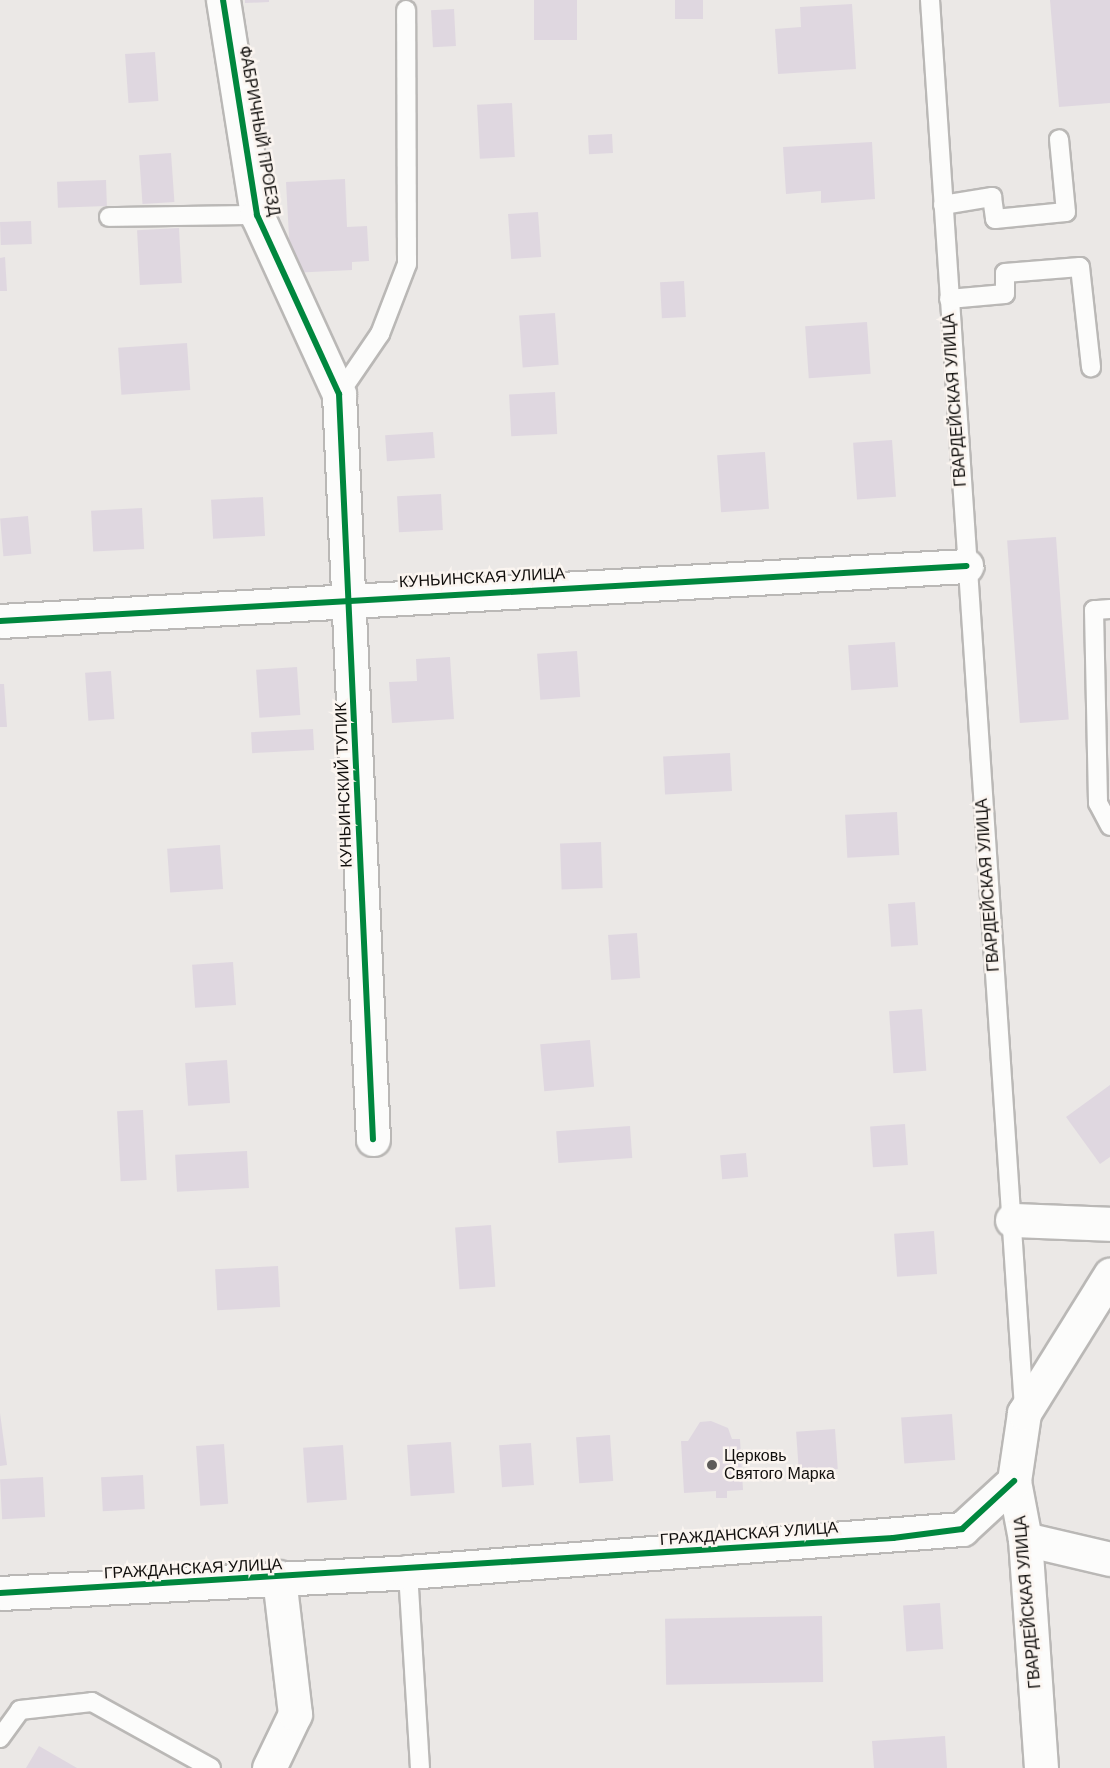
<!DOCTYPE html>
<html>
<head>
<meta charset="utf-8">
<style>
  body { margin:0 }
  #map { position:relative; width:1110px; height:1768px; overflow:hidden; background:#ebe8e6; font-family:Arial,sans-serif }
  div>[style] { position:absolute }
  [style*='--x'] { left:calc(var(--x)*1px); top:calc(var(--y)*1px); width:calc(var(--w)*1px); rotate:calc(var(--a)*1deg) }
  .building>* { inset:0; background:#dfd7e0; transform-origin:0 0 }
  .roads { filter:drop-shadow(2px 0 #bab8b6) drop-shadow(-2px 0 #bab8b6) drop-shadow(0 2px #bab8b6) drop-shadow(0 -2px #bab8b6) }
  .service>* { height:18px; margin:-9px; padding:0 9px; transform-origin:9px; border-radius:9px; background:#fcfcfb }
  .minor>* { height:33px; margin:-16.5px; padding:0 16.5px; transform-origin:16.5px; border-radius:16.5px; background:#fcfcfb }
  .tertiary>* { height:33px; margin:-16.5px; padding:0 16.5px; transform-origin:16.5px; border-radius:16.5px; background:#fcfcfb }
  .cycleway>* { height:6px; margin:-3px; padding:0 3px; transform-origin:3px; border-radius:3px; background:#00873e }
  .dots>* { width:16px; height:16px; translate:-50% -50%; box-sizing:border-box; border:3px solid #fbf5f0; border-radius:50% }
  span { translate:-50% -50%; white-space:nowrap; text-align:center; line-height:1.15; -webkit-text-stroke:5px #fbf5f0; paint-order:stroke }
  .street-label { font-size:16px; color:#110f0d }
  .poi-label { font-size:16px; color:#110f0d }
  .left { translate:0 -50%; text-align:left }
</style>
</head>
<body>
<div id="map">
  <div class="building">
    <i style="clip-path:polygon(245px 0,269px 0,269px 2px,245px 3px)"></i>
    <i style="left:534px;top:0;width:43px;height:40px"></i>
    <i style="left:675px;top:0;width:28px;height:19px"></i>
    <i style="clip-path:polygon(1050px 0,1110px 0,1110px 103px,1059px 107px)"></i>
    <i style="clip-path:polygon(852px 4px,856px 69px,778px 74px,775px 29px,801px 27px,800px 7px)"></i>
    <i style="left:454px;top:9px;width:37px;height:23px;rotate:87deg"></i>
    <i style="left:155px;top:52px;width:49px;height:30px;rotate:86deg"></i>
    <i style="left:512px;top:103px;width:54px;height:35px;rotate:87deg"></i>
    <i style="left:612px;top:134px;width:19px;height:24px;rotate:87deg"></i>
    <i style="clip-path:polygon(872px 142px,875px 199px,821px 203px,821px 191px,786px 194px,783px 147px)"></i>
    <i style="left:171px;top:153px;width:49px;height:32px;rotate:86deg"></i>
    <i style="clip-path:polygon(345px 179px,347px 227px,367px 226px,369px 261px,352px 262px,352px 270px,291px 273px,286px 182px)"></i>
    <i style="left:106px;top:180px;width:26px;height:49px;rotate:88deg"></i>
    <i style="left:538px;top:212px;width:45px;height:30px;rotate:86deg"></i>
    <i style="left:31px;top:221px;width:23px;height:31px;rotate:88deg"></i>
    <i style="left:179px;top:228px;width:55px;height:42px;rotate:87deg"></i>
    <i style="clip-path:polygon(5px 257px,7px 291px,0 291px,0 258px)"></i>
    <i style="left:684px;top:281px;width:36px;height:24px;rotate:87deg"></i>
    <i style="left:555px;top:313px;width:52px;height:36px;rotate:86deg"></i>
    <i style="left:867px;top:322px;width:52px;height:62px;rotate:86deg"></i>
    <i style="left:187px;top:343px;width:47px;height:69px;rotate:86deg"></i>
    <i style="left:555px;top:392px;width:42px;height:46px;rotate:87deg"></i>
    <i style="left:433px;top:432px;width:26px;height:48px;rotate:86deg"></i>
    <i style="left:892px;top:440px;width:57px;height:39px;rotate:86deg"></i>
    <i style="left:765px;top:452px;width:57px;height:48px;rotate:86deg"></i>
    <i style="left:441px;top:494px;width:36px;height:44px;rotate:87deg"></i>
    <i style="left:263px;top:497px;width:39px;height:52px;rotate:87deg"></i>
    <i style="left:142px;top:508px;width:41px;height:51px;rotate:87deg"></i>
    <i style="left:28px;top:516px;width:38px;height:28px;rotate:85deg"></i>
    <i style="left:1056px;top:537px;width:183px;height:49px;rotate:86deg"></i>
    <i style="left:895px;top:642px;width:45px;height:47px;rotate:86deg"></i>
    <i style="left:577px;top:651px;width:46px;height:40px;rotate:86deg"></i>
    <i style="clip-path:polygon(450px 657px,454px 719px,392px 723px,389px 682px,417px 681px,416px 659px)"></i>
    <i style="left:297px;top:667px;width:48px;height:41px;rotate:86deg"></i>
    <i style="left:111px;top:671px;width:48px;height:26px;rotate:86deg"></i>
    <i style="clip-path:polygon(0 684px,4px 684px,7px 727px,0 727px)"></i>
    <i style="left:313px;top:729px;width:21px;height:62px;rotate:87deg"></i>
    <i style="left:730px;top:753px;width:38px;height:67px;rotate:87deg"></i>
    <i style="left:897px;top:812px;width:43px;height:52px;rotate:87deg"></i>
    <i style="left:601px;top:842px;width:46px;height:41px;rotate:88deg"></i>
    <i style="left:220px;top:845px;width:44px;height:53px;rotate:86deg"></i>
    <i style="left:915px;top:902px;width:43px;height:27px;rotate:86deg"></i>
    <i style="left:637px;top:933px;width:45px;height:29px;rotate:86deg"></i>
    <i style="left:233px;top:962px;width:43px;height:41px;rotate:86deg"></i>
    <i style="left:922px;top:1009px;width:62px;height:33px;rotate:86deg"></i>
    <i style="left:590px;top:1040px;width:47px;height:50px;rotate:85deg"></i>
    <i style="left:227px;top:1060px;width:43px;height:42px;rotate:86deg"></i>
    <i style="clip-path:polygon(1110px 1085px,1110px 1157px,1100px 1164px,1066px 1117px)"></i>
    <i style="left:143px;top:1110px;width:70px;height:26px;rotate:87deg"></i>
    <i style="left:905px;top:1124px;width:41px;height:35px;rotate:86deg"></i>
    <i style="left:630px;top:1126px;width:32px;height:74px;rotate:86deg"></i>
    <i style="left:247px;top:1151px;width:37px;height:72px;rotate:87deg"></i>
    <i style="left:746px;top:1153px;width:24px;height:26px;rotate:85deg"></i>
    <i style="left:491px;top:1225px;width:62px;height:36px;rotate:86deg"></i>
    <i style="left:934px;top:1231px;width:43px;height:40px;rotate:86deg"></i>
    <i style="left:278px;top:1266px;width:41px;height:63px;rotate:87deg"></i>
    <i style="clip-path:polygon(0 1413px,7px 1465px,0 1466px)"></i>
    <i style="left:952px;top:1414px;width:46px;height:51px;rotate:86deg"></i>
    <i style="clip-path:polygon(711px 1421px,728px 1428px,732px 1439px,740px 1439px,743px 1490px,727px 1491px,727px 1498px,716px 1498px,716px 1491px,684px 1493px,681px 1441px,688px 1441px,700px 1422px)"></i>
    <i style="left:835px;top:1429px;width:40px;height:39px;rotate:86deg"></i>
    <i style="left:610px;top:1435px;width:46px;height:34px;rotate:86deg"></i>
    <i style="left:451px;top:1442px;width:51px;height:44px;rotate:86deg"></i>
    <i style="left:531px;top:1443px;width:42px;height:32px;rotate:86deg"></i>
    <i style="left:224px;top:1444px;width:60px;height:28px;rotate:86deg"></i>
    <i style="left:343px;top:1445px;width:55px;height:40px;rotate:86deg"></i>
    <i style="left:143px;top:1475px;width:34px;height:42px;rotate:87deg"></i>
    <i style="left:43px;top:1477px;width:40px;height:43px;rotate:87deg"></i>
    <i style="left:940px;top:1603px;width:46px;height:37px;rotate:86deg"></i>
    <i style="left:822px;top:1616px;width:66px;height:157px;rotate:89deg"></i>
    <i style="clip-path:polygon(945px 1736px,947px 1768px,874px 1768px,872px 1741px)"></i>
    <i style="clip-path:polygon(39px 1746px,77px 1768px,26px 1768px)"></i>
  </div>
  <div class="roads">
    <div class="service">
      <i style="--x:930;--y:0;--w:1411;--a:86.18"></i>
      <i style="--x:943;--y:205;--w:50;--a:-9.3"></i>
      <i style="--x:992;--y:197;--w:22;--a:82"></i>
      <i style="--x:995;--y:219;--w:71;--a:-5.6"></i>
      <i style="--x:1066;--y:212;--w:73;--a:-95.5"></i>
      <i style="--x:109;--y:217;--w:148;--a:-0.8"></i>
      <i style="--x:949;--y:299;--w:56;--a:-5.1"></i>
      <i style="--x:1005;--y:294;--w:21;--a:-90"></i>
      <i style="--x:1005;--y:273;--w:75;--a:-4.6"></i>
      <i style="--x:1080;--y:267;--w:101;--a:83.7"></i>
      <i style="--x:339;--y:394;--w:73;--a:-55.7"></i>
      <i style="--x:380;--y:334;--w:75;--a:-68.9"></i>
      <i style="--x:407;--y:264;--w:254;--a:-90.2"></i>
      <i style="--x:1110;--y:609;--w:16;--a:176"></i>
      <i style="--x:1094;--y:610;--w:193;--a:88.8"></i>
      <i style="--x:1098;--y:803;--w:26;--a:62"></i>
      <i style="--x:408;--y:1572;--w:196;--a:86.5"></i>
      <i style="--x:0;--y:1738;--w:34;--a:-54"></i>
      <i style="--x:20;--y:1710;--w:72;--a:-6.3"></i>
      <i style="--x:92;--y:1702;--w:136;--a:29"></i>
    </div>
    <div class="minor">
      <i style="--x:223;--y:0;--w:218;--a:81"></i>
      <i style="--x:257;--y:215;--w:197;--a:65.4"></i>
      <i style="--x:339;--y:394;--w:746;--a:87.39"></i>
      <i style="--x:0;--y:621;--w:968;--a:-3.26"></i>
      <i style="--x:1012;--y:1220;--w:98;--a:2.3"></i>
      <i style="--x:1014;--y:1481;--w:59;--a:79.3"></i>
      <i style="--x:1025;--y:1539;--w:230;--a:86"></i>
      <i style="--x:1025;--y:1539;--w:87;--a:13.2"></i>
      <i style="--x:269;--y:1768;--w:60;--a:-64.3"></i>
      <i style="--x:295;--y:1714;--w:138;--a:-96.7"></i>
    </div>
    <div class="tertiary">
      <i style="--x:0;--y:1593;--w:409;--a:-2.9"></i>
      <i style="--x:408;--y:1572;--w:556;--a:-4.44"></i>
      <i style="--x:962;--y:1529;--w:71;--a:-42.7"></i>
      <i style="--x:1014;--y:1481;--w:69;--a:-81.6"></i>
      <i style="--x:1024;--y:1413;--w:163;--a:-58.1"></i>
    </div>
  </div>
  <div class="cycleway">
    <i style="--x:223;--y:0;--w:218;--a:81"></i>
    <i style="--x:257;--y:215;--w:197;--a:65.4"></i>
    <i style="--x:339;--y:394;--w:746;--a:87.39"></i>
    <i style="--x:0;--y:621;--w:968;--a:-3.26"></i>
    <i style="--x:0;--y:1593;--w:895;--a:-3.52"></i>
    <i style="--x:893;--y:1538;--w:70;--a:-7.4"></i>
    <i style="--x:962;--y:1529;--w:71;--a:-42.7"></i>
  </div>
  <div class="dots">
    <i style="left:712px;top:1465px;background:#5d5b59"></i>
  </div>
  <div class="street-label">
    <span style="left:259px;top:131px;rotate:80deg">ФАБРИЧНЫЙ ПРОЕЗД</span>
    <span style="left:955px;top:400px;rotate:-94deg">ГВАРДЕЙСКАЯ УЛИЦА</span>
    <span style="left:482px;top:578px;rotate:-3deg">КУНЬИНСКАЯ УЛИЦА</span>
    <span style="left:344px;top:785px;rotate:-92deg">КУНЬИНСКИЙ ТУПИК</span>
    <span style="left:988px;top:885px;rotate:-94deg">ГВАРДЕЙСКАЯ УЛИЦА</span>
    <span style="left:749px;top:1534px;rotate:-4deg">ГРАЖДАНСКАЯ УЛИЦА</span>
    <span style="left:193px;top:1569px;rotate:-3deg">ГРАЖДАНСКАЯ УЛИЦА</span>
    <span style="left:1028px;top:1602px;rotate:-95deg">ГВАРДЕЙСКАЯ УЛИЦА</span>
  </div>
  <div class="poi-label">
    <span class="left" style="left:724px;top:1465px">Церковь<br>Святого Марка</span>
  </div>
</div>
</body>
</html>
